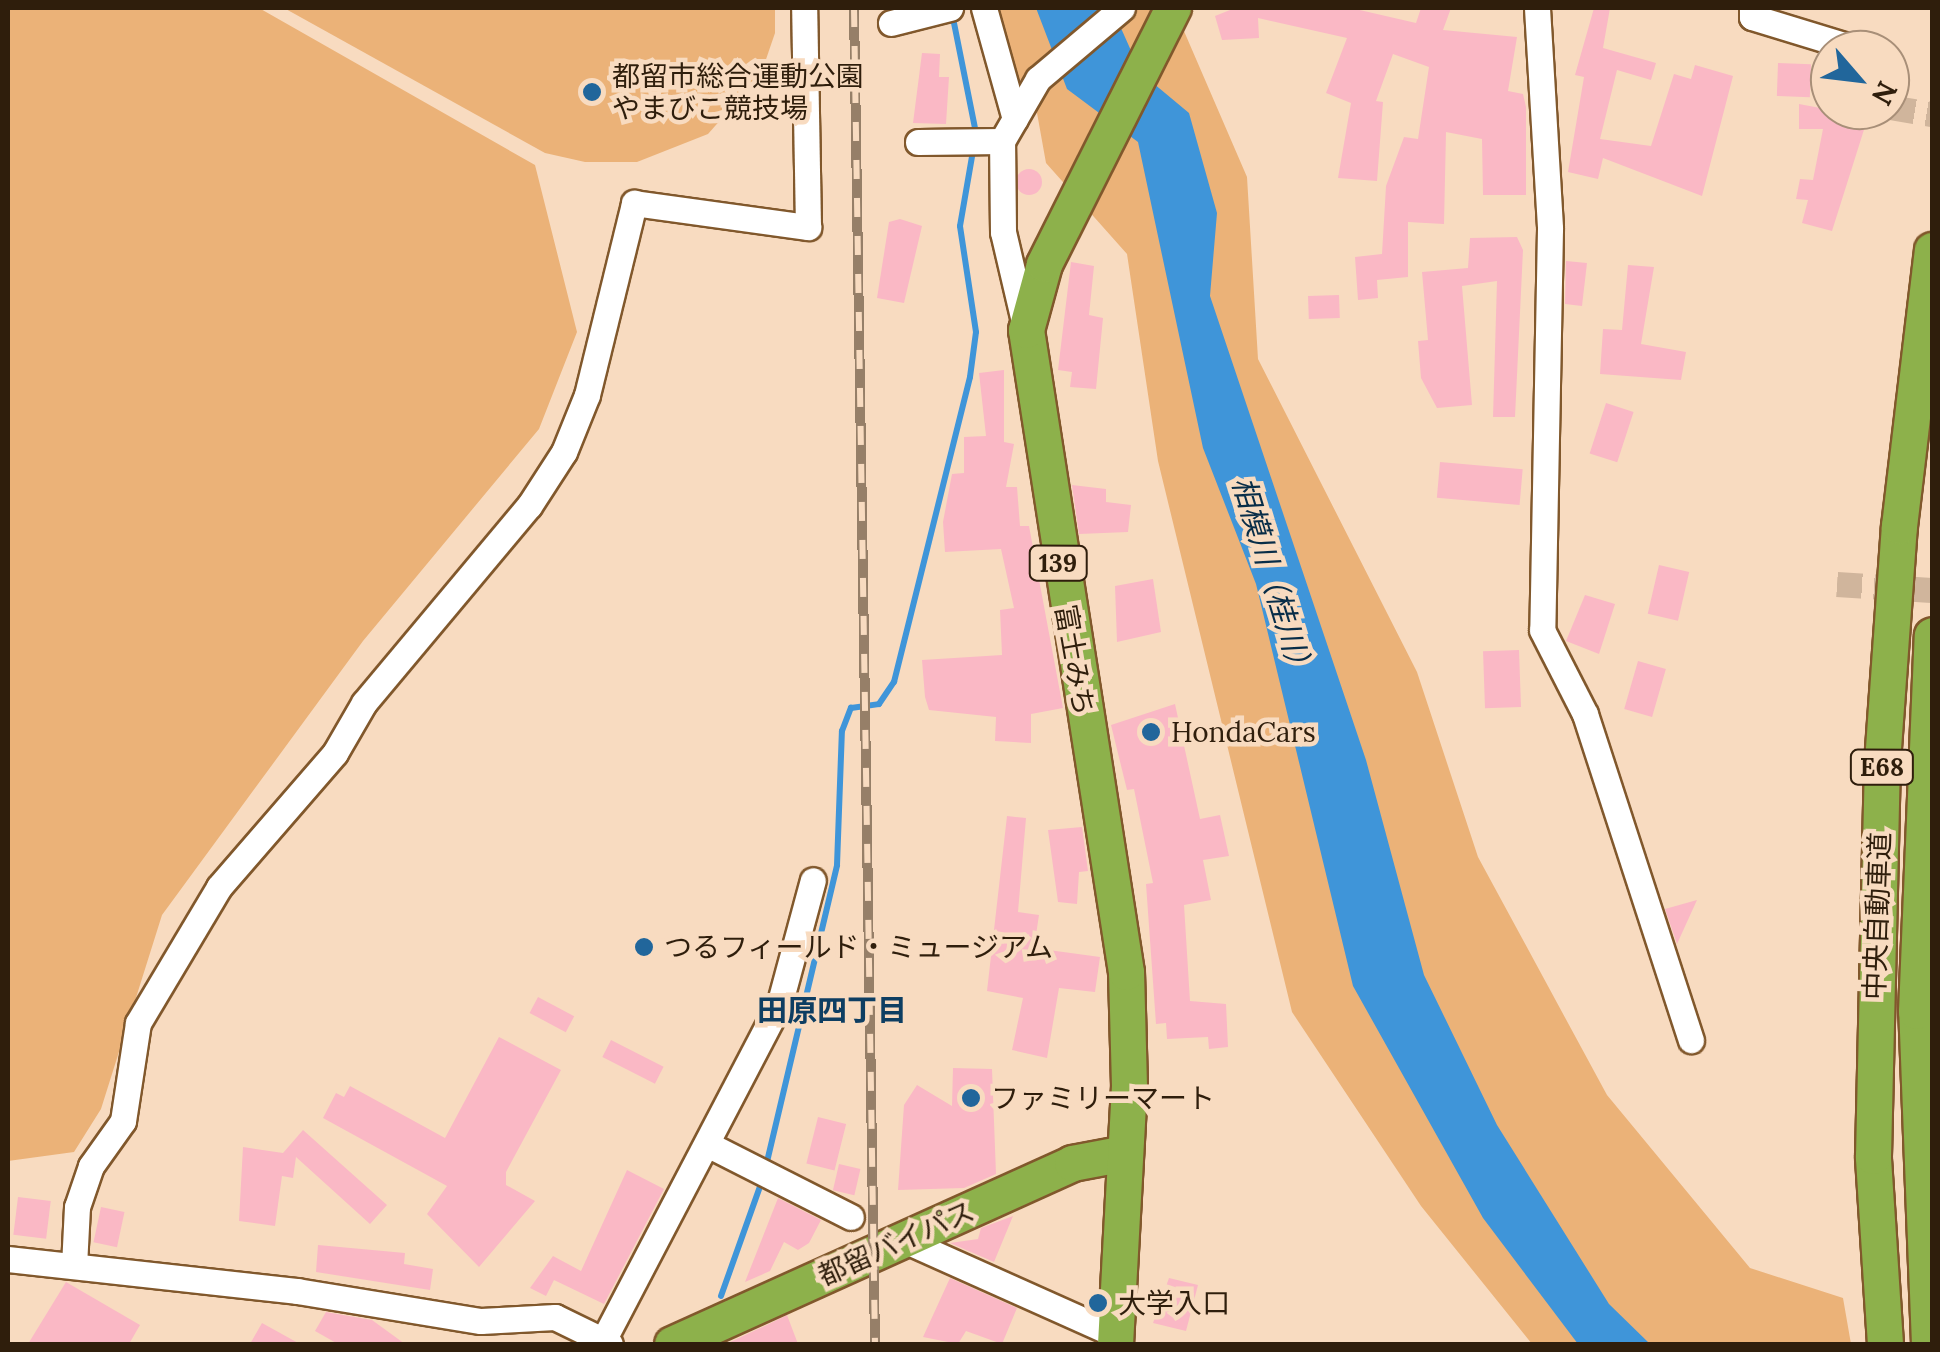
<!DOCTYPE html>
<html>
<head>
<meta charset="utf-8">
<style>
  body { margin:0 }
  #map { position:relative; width:1940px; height:1352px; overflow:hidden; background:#f8dbc0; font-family:Lora,"Noto Sans JP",serif }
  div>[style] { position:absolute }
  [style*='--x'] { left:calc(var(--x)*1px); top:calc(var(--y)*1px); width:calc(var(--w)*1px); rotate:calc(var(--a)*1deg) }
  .green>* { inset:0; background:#ebb278 }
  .water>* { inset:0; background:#3f95d9 }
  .stream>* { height:6px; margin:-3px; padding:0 3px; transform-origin:3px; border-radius:3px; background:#3f95d9 }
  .building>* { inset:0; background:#fab8c5; transform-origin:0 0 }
  .round { border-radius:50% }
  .minor-tunnel>* { height:25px; margin-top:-12.5px; transform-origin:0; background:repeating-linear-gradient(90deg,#d0b59c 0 25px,transparent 0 37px) }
  .roads { filter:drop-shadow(2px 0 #81582c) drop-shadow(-2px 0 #81582c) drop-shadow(0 2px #81582c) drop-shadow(0 -2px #81582c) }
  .minor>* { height:25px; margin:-12.5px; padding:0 12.5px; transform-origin:12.5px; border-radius:12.5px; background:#fff }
  .highway>* { height:35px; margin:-17.5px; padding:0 17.5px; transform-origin:17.5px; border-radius:17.5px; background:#8db14b }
  .rail>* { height:10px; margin-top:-5px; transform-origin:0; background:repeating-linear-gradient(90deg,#f8dbc0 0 19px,#967f68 0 38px); box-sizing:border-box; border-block:2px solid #967f68 }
  .dots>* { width:28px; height:28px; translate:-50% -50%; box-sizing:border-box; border:5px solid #f8dbc0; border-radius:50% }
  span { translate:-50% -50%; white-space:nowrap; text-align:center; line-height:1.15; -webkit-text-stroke:9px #f8dbc0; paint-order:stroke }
  .shield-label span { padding:2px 8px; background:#f8dbc0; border:2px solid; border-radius:8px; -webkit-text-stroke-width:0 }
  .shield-label { font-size:25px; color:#2f1e0c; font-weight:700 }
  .poi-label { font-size:28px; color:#2f1e0c }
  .left { translate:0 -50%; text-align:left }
  .street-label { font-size:28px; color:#2f1e0c }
  .water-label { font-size:30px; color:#082d48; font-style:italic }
  .neighbourhood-label { font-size:30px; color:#0e3e62; font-weight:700 }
  .frame { position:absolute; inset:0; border:10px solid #2f1e0c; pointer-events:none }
  .north { position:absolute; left:1810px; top:30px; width:100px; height:100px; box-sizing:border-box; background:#f8dbc0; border:2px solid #a88f78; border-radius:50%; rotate:118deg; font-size:28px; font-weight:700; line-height:40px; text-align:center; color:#2f1e0c }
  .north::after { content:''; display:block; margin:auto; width:35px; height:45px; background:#21669b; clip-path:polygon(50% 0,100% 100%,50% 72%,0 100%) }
</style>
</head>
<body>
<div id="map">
  <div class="green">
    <i style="clip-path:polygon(8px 8px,259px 8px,535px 165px,577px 332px,539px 429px,363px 641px,162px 915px,101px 1109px,74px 1152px,8px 1161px)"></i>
    <i style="clip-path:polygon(284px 8px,775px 8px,775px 33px,761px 74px,708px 134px,637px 162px,585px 162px,545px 153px)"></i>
    <i style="clip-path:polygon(969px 8px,1174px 8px,1247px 177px,1258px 359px,1417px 672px,1478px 857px,1607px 1095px,1750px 1268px,1843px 1298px,1851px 1344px,1532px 1344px,1421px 1206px,1292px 1012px,1158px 461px,1127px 254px,1046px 163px,1030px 74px,995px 95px)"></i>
  </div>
  <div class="water">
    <i style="clip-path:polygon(1036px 8px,1112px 8px,1141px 73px,1189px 113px,1217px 213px,1210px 296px,1366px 760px,1424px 975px,1497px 1125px,1609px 1304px,1650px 1344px,1578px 1344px,1483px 1218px,1353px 986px,1256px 584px,1203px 448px,1138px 142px,1067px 89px)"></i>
  </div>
  <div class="stream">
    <i style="--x:952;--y:13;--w:122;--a:78.7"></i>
    <i style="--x:766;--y:1166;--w:309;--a:-76.7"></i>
    <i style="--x:837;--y:865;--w:134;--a:-87.9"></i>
    <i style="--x:842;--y:731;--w:25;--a:-69"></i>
    <i style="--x:851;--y:708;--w:28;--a:-8"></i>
    <i style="--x:879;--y:704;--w:27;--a:-56"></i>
    <i style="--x:894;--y:682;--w:314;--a:-76"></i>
    <i style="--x:970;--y:377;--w:45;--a:-82.4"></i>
    <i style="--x:976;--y:332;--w:107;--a:-98.6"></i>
    <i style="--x:960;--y:226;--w:82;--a:-80.2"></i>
    <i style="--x:721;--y:1296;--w:125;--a:-70.4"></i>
  </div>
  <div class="building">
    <i style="clip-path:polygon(1235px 8px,1351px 8px,1416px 23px,1421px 8px,1451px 8px,1443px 30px,1517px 37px,1508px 91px,1523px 94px,1526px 107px,1526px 195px,1483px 195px,1482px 139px,1446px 132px,1444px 224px,1408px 222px,1408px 277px,1377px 280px,1378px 298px,1358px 300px,1355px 257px,1382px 254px,1386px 186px,1404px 137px,1418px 139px,1429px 67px,1393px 54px,1376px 101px,1383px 102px,1377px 181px,1338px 178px,1351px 103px,1326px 93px,1347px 38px,1258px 18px,1259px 38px,1222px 40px,1215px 16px)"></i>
    <i style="clip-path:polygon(1594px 8px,1610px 8px,1603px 48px,1656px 63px,1651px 80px,1617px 70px,1600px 139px,1651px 146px,1674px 74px,1691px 79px,1695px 65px,1733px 76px,1702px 196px,1603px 158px,1598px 179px,1568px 172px,1584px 77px,1575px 75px)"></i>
    <i style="clip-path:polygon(922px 53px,940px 54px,939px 77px,949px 77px,946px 124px,913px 123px)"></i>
    <i style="left:1778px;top:63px;width:33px;height:33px;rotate:2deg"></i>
    <i style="clip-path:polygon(1799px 104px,1868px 117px,1832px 231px,1802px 223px,1808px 200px,1796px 199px,1800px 179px,1813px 180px,1823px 129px,1799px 129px)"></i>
    <i class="round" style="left:1016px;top:169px;width:26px;height:26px"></i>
    <i style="clip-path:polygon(900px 219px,922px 226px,904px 303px,877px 298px,889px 222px)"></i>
    <i style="clip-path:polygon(1517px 237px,1523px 250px,1515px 417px,1493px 417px,1497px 281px,1462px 286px,1472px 405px,1437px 408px,1421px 378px,1418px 341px,1428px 340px,1422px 272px,1468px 268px,1470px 238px)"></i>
    <i style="clip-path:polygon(1566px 261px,1587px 263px,1582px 306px,1565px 304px)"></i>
    <i style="clip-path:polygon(1071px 262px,1094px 266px,1089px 315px,1103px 318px,1096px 389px,1070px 387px,1072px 372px,1058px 370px)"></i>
    <i style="clip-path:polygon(1628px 265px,1654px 267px,1641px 344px,1686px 352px,1681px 380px,1600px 374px,1603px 329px,1622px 330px)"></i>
    <i style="left:1339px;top:295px;width:23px;height:31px;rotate:88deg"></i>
    <i style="clip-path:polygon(1004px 370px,1004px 442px,1014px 444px,1006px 487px,1017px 487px,1020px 526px,1029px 526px,1063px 708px,1031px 714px,1031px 743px,995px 741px,996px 717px,929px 710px,925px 697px,922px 660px,1002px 655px,1000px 610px,1014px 608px,1001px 549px,945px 552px,943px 522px,952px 474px,964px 473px,964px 437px,986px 436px,979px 373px)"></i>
    <i style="left:1606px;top:403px;width:29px;height:53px;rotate:18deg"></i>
    <i style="left:1440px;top:462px;width:83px;height:36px;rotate:5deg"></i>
    <i style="clip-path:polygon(1072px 485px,1106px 489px,1106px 502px,1131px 505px,1128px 532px,1079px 534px)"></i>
    <i style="left:1659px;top:565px;width:31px;height:50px;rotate:13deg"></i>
    <i style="clip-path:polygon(1153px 579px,1161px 632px,1117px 642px,1115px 586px)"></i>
    <i style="clip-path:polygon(1585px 595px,1615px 604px,1599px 654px,1566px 641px)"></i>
    <i style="left:1519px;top:650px;width:57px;height:36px;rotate:88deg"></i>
    <i style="left:1638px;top:661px;width:29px;height:50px;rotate:16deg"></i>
    <i style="clip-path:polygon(1175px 704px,1200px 819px,1220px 815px,1229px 856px,1203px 860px,1211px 900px,1184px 905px,1190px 1001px,1226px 1004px,1228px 1047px,1209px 1049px,1208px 1037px,1167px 1039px,1166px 1023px,1156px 1024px,1146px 884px,1153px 883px,1134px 789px,1127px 790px,1111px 725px)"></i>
    <i style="clip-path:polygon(1007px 816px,1026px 818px,1018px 912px,1039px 915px,1034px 948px,1100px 957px,1095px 992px,1059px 988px,1047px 1058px,1012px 1050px,1023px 998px,987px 991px)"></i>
    <i style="clip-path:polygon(1082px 827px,1088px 871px,1079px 872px,1077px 904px,1058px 902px,1048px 830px)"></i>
    <i style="clip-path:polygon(1697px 900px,1677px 944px,1665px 909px)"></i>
    <i style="left:538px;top:997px;width:41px;height:18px;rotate:28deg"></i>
    <i style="clip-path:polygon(499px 1037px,561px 1070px,506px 1172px,506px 1185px,535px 1201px,479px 1267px,427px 1214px,447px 1186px,323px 1118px,336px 1093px,344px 1097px,350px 1086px,445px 1138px)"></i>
    <i style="left:611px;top:1040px;width:59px;height:19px;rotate:27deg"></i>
    <i style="clip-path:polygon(953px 1068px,992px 1069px,996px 1174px,964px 1188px,898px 1190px,904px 1105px,917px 1085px,952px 1106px)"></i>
    <i style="left:818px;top:1117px;width:29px;height:48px;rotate:14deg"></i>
    <i style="clip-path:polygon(303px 1130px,387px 1205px,370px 1224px,296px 1157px,293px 1178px,282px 1176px,275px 1226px,239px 1221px,243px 1147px,283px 1153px)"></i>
    <i style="left:839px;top:1164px;width:22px;height:27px;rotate:13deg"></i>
    <i style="clip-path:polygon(627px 1170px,664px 1189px,604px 1304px,554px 1280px,546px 1296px,530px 1288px,553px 1256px,581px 1271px)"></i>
    <i style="left:18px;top:1197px;width:33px;height:38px;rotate:7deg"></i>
    <i style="clip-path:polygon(778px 1198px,821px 1220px,809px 1243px,798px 1250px,784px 1242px,770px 1271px,745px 1282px)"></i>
    <i style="left:101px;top:1207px;width:24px;height:36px;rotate:12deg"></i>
    <i style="clip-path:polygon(1013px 1216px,994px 1262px,950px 1243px,978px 1239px,981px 1228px)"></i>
    <i style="clip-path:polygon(318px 1245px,405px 1253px,404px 1264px,433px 1269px,430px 1290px,316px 1272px)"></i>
    <i style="clip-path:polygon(950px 1278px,1017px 1308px,1002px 1344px,966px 1331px,958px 1344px,923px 1337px)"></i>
    <i style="clip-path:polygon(1169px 1278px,1198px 1285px,1186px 1331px,1153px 1323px)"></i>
    <i style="clip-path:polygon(66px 1282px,140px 1325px,129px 1344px,28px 1344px)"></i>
    <i style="clip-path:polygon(326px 1312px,372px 1320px,405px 1344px,338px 1344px,315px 1331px)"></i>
    <i style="clip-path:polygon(787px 1315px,798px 1344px,726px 1344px,769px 1324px)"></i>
    <i style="clip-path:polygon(262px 1323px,300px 1344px,250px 1344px)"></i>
  </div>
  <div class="minor-tunnel">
    <i style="--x:1890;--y:107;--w:43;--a:9.5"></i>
    <i style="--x:1837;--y:584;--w:95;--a:3.6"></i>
  </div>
  <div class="roads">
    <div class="minor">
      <i style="--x:984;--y:8;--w:115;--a:74.4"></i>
      <i style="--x:1537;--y:8;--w:221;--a:86.6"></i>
      <i style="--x:1550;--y:229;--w:401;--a:91.1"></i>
      <i style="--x:1542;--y:630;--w:94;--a:62.9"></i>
      <i style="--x:1585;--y:714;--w:343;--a:72"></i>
      <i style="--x:1752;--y:8;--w:9;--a:90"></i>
      <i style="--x:1752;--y:17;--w:113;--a:17"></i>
      <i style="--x:891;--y:23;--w:61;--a:-14.3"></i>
      <i style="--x:918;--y:142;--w:84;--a:-0.7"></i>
      <i style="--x:1026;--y:330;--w:101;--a:-103.2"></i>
      <i style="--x:1003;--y:232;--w:91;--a:-90.6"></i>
      <i style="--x:1002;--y:141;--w:72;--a:-59.9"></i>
      <i style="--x:1038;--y:79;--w:110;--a:-40.2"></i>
      <i style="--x:709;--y:1145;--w:159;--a:26.9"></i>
      <i style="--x:904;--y:1240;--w:232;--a:24.1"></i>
      <i style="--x:8;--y:1259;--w:291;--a:6.3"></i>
      <i style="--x:297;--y:1291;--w:186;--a:9.3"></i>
      <i style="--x:481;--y:1321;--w:74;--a:-3.1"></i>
      <i style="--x:555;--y:1317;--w:61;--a:26.1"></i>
      <i style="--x:74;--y:1266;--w:59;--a:-87.1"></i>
      <i style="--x:77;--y:1207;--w:43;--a:-71.1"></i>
      <i style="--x:91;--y:1166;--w:55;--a:-54.6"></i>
      <i style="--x:123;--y:1121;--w:99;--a:-81.3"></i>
      <i style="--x:138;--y:1023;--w:158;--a:-59.2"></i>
      <i style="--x:219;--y:887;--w:177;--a:-49.1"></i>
      <i style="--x:335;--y:753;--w:58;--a:-59.9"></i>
      <i style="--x:364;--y:703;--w:257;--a:-50.1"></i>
      <i style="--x:529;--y:506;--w:64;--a:-57.1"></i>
      <i style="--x:564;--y:452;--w:61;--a:-68"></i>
      <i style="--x:587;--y:395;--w:198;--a:-76.2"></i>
      <i style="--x:634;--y:203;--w:176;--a:7.9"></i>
      <i style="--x:808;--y:227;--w:219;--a:-91"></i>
      <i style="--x:605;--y:1337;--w:378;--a:-62.4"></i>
      <i style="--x:780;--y:1002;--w:126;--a:-74.9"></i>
    </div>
    <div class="highway">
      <i style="--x:672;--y:1344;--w:439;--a:-24.3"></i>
      <i style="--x:1072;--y:1163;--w:54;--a:-10.7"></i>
      <i style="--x:1115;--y:1344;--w:258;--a:-86.9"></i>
      <i style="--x:1129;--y:1086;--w:114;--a:-91.5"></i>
      <i style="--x:1126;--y:972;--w:650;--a:-98.85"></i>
      <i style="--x:1026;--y:330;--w:68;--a:-74.7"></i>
      <i style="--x:1044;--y:264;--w:287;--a:-63.3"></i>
      <i style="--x:1885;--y:1344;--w:188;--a:-93.7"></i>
      <i style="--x:1873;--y:1156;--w:394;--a:-88.7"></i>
      <i style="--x:1882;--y:762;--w:237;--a:-85.9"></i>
      <i style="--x:1899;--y:526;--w:278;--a:-83.2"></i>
      <i style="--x:1929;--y:1344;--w:333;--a:-92.2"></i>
      <i style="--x:1916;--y:1011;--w:376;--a:-87.6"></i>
    </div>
  </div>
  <div class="rail">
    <i style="--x:854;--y:8;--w:1336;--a:89.1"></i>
  </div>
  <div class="dots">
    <i style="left:592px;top:92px;background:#21669b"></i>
    <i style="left:1151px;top:732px;background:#21669b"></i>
    <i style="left:644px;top:947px;background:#21669b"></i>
    <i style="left:971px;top:1098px;background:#21669b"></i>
    <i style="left:1098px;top:1303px;background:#21669b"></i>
  </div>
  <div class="shield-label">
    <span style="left:1058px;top:563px">139</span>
    <span style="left:1882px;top:767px">E68</span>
  </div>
  <div class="poi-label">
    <span class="left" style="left:612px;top:92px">都留市総合運動公園<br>やまびこ競技場</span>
    <span class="left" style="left:1171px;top:732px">HondaCars</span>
    <span class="left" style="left:664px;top:947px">つるフィールド・ミュージアム</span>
    <span class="left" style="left:991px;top:1098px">ファミリーマート</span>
    <span class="left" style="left:1118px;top:1303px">大学入口</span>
  </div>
  <div class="street-label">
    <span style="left:1075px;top:660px;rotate:80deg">富士みち</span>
    <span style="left:1877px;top:916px;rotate:-88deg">中央自動車道</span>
    <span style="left:896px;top:1243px;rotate:-24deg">都留バイパス</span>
  </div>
  <div class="water-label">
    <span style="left:1273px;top:578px;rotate:73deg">相模川（桂川）</span>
  </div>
  <div class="neighbourhood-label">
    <span style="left:832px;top:1010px">田原四丁目</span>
  </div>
  <div class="frame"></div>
  <div class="north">N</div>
</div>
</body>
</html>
